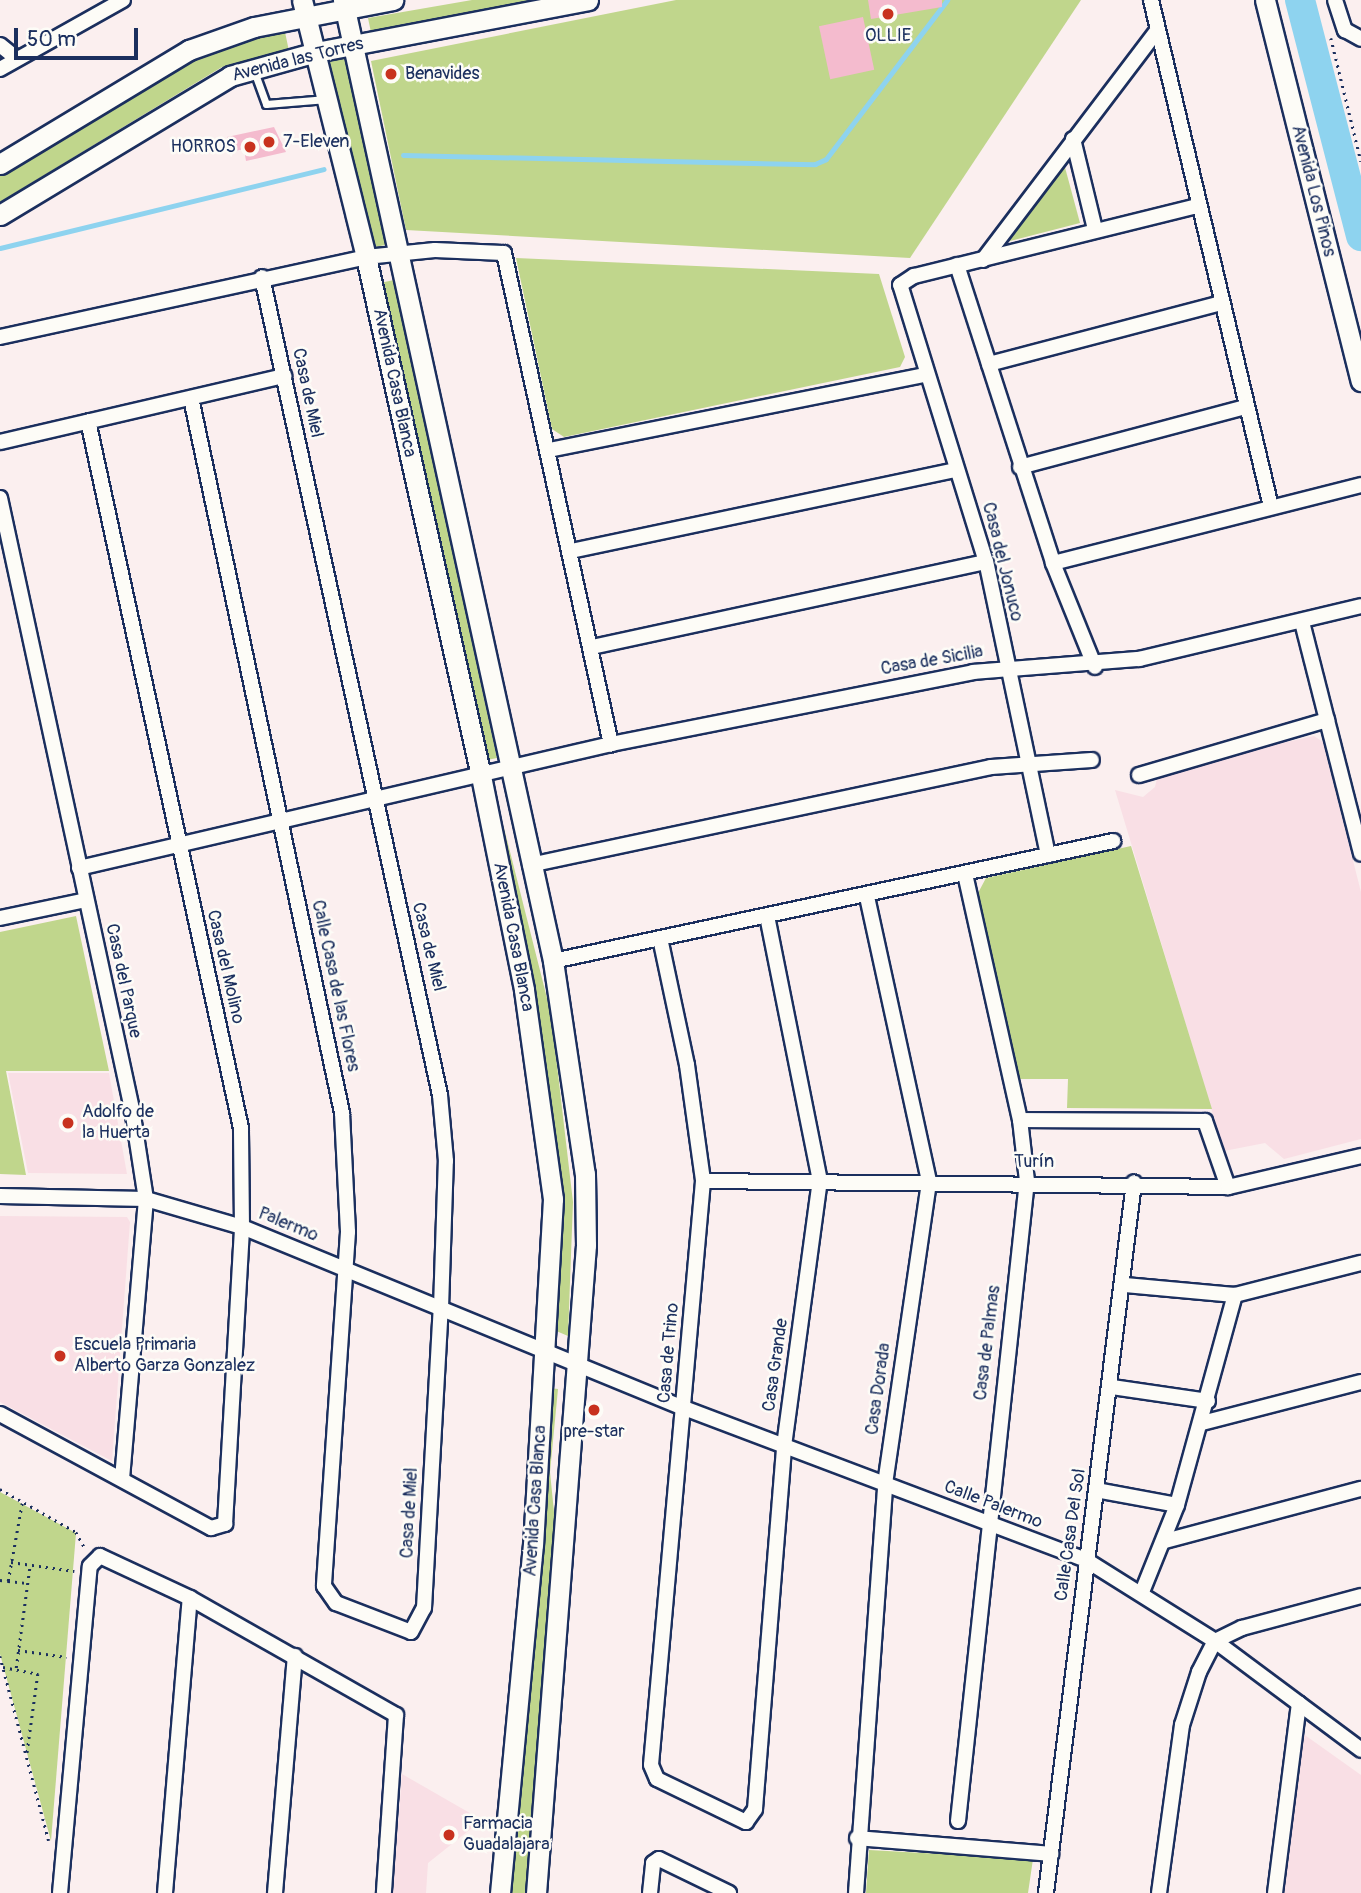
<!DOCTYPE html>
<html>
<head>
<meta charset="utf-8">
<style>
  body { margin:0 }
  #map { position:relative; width:1361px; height:1893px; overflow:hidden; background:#fbefef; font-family:Pangolin,sans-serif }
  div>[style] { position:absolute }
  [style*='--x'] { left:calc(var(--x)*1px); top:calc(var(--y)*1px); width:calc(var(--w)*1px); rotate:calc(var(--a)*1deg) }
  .built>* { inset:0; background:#f9dfe5 }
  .green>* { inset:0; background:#c0d68c; transform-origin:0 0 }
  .stream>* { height:5px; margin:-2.5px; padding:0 2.5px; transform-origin:2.5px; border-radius:2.5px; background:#8ed3ef }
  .river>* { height:30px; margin:-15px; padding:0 15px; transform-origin:15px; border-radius:15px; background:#8ed3ef }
  .building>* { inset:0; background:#f4bbce; transform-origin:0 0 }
  .path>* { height:2.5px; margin-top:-1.25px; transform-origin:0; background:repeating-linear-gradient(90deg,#1b2f5e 0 2px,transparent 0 7px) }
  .roads { filter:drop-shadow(2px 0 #1b2f5e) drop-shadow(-2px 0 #1b2f5e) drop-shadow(0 2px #1b2f5e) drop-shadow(0 -2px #1b2f5e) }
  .lane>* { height:7px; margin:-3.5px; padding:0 3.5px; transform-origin:3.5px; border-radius:3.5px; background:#fdfcf7 }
  .street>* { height:14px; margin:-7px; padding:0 7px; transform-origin:7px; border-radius:7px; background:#fdfcf7 }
  .secondary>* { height:19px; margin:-9.5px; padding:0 9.5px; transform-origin:9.5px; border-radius:9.5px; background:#fdfcf7 }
  .dots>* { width:19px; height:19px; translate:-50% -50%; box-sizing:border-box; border:4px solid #fdfcf7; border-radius:50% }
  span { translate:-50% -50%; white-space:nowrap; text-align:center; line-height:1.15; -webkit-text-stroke:5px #fdfcf7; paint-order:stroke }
  .poi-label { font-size:18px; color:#1b2f5e }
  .left { translate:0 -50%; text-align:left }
  .right { translate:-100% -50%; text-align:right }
  .street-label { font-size:18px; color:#1b2f5e }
  .scale { position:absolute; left:14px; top:28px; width:124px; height:32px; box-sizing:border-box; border:4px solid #1b2f5e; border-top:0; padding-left:9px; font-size:21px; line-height:24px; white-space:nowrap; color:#1b2f5e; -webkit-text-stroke:5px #fdfcf7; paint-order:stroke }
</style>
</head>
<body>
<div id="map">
  <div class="built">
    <i style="clip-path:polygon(1314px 736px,1323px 742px,1361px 892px,1361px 1139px,1284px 1159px,1265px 1143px,1224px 1151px,1115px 790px,1143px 797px,1155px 787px,1159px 770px)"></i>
    <i style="clip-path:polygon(8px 1073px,109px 1073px,127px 1174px,28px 1173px)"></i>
    <i style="clip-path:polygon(0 1216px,127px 1217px,130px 1222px,112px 1461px,0 1402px)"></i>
    <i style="clip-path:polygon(1302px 1733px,1361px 1775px,1361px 1893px,1281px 1893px)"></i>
    <i style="clip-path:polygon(402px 1774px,482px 1820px,428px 1863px,426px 1893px,393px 1893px)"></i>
  </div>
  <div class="green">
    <i style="clip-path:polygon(472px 0,555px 0,372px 37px,368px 18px)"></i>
    <i style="clip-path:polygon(676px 0,1081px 0,910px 258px,406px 230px,371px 61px)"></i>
    <i style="clip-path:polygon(285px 32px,289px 51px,222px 67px,0 202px,0 174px,212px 46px)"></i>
    <i style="left:346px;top:56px;width:193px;height:17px;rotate:78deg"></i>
    <i style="clip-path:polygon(1063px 160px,1080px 223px,1006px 242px)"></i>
    <i style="clip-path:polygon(516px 258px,879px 274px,905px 357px,900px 367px,564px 437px,552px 429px)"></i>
    <i style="clip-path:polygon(394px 280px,497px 758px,487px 760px,451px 616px,380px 283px)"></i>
    <i style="clip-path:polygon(504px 828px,551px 1014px,573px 1202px,568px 1336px,554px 1330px,559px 1217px,497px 829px)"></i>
    <i style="clip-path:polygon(1131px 846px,1212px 1109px,1067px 1108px,1068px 1079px,1019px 1079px,978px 893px,986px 878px)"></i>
    <i style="clip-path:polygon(76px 916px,109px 1071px,6px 1071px,26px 1175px,0 1174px,0 932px)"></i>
    <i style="clip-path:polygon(550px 1388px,558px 1389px,550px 1472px,555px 1522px,526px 1893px,510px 1893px)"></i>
    <i style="clip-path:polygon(0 1492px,76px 1533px,51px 1841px,0 1654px)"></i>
    <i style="clip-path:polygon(869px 1850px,1033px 1859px,1028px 1893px,866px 1893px)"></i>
  </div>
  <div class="stream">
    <i style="--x:403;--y:155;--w:412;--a:1.3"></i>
    <i style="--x:815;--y:164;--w:12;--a:-24"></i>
    <i style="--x:826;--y:159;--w:200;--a:-52.7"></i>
    <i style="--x:0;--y:248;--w:333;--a:-13.7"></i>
  </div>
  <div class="river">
    <i style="--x:1300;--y:0;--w:244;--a:75.5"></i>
  </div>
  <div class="building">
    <i style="clip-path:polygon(868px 0,942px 0,942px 7px,871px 19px)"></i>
    <i style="left:863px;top:17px;width:54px;height:45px;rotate:78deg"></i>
    <i style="clip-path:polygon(274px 127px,286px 152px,246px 161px,244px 149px,230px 152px,227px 137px)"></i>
  </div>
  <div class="path">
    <i style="--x:1331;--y:38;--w:127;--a:76.3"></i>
    <i style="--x:0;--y:1489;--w:87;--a:29.5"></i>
    <i style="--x:76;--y:1532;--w:18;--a:61"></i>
    <i style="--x:11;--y:1562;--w:64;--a:8.1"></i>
    <i style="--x:0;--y:1580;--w:8;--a:7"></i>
    <i style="--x:8;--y:1581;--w:79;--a:-79.8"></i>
    <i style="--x:8;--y:1581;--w:18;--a:6"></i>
    <i style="--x:18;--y:1650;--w:49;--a:8.1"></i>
    <i style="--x:0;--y:1656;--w:191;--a:75.2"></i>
    <i style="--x:3;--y:1667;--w:36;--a:11"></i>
    <i style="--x:38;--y:1674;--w:81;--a:97.8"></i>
    <i style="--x:16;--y:1668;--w:105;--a:-82.3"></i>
  </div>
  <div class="roads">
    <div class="lane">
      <i style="--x:254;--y:71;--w:35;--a:70"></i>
      <i style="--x:266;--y:104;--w:61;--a:-4.7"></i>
    </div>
    <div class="street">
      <i style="--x:1151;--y:0;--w:521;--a:76.68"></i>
      <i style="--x:1335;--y:0;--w:32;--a:72"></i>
      <i style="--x:1345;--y:30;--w:18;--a:29"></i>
      <i style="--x:0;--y:45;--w:21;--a:39"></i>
      <i style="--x:0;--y:69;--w:141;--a:-29.3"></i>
      <i style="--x:1073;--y:139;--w:93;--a:76.3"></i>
      <i style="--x:983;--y:260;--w:288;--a:-52.8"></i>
      <i style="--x:957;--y:265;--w:313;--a:72.1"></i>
      <i style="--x:1053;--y:563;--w:112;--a:68"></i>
      <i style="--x:0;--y:337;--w:375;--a:-12.3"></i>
      <i style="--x:366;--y:257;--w:69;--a:-5.8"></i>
      <i style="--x:435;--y:250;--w:69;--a:2.5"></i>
      <i style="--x:504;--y:253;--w:503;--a:77.71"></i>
      <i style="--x:989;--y:364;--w:240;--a:-14.7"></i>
      <i style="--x:191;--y:398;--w:731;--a:78.07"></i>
      <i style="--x:342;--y:1113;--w:119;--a:87.1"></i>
      <i style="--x:348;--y:1232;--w:355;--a:93.9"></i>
      <i style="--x:324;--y:1586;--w:21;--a:55"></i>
      <i style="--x:336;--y:1603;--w:80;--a:21.1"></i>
      <i style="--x:411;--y:1632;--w:27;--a:-62"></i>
      <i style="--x:424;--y:1608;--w:300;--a:-86.8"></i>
      <i style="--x:441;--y:1308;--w:147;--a:-88.1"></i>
      <i style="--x:446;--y:1161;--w:66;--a:-95.2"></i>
      <i style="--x:440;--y:1095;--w:837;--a:-102.28"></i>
      <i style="--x:0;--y:442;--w:292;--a:-13.1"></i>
      <i style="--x:549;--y:450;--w:384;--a:-11.3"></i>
      <i style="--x:1020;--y:467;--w:233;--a:-14.9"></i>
      <i style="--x:0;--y:498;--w:625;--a:77.81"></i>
      <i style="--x:132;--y:1109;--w:91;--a:81.2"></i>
      <i style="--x:146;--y:1199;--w:280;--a:94.9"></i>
      <i style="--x:571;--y:551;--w:394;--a:-11.9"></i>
      <i style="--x:1053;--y:563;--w:318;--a:-14.2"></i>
      <i style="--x:1302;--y:622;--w:239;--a:75.7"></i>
      <i style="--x:592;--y:647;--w:403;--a:-12.2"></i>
      <i style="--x:1139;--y:775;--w:196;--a:-16.3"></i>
      <i style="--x:1048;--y:855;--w:299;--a:-101.9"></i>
      <i style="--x:986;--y:562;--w:290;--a:-107.2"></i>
      <i style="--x:900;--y:285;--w:17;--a:-33"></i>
      <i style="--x:914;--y:276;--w:292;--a:-13.9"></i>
      <i style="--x:530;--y:865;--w:471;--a:-12"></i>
      <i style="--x:991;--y:767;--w:101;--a:-4"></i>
      <i style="--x:79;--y:868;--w:546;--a:-13.12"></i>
      <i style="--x:611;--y:744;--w:369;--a:-11.2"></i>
      <i style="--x:973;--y:672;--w:167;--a:-4.5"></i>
      <i style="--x:1139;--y:659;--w:228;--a:-13.4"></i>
      <i style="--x:0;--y:918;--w:88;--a:-11.8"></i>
      <i style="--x:660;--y:938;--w:130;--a:78"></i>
      <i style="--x:687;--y:1065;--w:117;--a:82.1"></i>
      <i style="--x:703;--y:1181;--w:586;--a:95.09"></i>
      <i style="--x:651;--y:1765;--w:15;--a:67"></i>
      <i style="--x:657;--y:1779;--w:99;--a:25.8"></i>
      <i style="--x:746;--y:1822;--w:16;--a:-55"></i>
      <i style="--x:755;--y:1809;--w:364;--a:-85.4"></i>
      <i style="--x:784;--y:1446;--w:267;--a:-82.3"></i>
      <i style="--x:820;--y:1181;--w:271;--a:-101.3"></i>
      <i style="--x:553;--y:961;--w:573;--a:-12.09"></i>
      <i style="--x:1020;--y:1120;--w:185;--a:0.3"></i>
      <i style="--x:1205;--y:1121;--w:70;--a:70.8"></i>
      <i style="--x:703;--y:1181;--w:525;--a:0.65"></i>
      <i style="--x:1228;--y:1187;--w:137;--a:-13.1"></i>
      <i style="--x:0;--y:1196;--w:146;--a:1.2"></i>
      <i style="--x:146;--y:1199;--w:100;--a:16.3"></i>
      <i style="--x:242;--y:1227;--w:478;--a:22.3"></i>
      <i style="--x:684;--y:1408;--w:430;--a:20.7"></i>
      <i style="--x:1086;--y:1560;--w:152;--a:32.1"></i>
      <i style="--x:1215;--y:1641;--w:182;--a:36.7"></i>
      <i style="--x:1125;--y:1285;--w:110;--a:5.2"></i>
      <i style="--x:1235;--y:1295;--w:130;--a:-14.3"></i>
      <i style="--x:1112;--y:1387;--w:97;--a:8.3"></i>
      <i style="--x:0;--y:1414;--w:240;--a:28.4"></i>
      <i style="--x:211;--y:1528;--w:15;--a:-16"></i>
      <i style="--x:225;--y:1524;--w:297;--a:-86.7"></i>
      <i style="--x:242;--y:1227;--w:99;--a:-90.6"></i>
      <i style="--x:241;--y:1128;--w:723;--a:-102.21"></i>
      <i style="--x:1202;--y:1423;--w:164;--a:-14.5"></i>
      <i style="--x:1096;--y:1490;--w:82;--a:10.5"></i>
      <i style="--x:1165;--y:1541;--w:203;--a:-14.9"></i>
      <i style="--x:1142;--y:1592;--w:94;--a:-68.1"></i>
      <i style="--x:1177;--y:1505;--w:218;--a:-74.6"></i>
      <i style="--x:958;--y:1821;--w:644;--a:-83.85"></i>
      <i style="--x:1027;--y:1181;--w:61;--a:-96.5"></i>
      <i style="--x:1020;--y:1120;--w:252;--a:-102.6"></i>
      <i style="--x:857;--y:1838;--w:195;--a:4.7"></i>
      <i style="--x:60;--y:1893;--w:328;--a:-84.8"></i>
      <i style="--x:90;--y:1566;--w:14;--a:-45"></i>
      <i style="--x:100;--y:1556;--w:99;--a:25"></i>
      <i style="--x:190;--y:1598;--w:237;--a:29.6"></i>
      <i style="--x:396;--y:1715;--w:178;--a:93.9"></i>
      <i style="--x:165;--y:1893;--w:296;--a:-85.2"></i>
      <i style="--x:275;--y:1893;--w:238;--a:-85.2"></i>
      <i style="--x:650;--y:1893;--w:30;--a:-84"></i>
      <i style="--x:653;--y:1863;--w:7;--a:-34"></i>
      <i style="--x:659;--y:1859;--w:78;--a:25.9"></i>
      <i style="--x:856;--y:1893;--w:410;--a:-85.9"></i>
      <i style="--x:885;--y:1484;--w:306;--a:-81.7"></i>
      <i style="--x:929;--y:1181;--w:291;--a:-102.3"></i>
      <i style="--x:1046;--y:1893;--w:716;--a:-82.94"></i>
      <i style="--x:1159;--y:1893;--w:170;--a:-82.2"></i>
      <i style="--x:1182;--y:1725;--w:56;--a:-72.2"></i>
      <i style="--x:1199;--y:1672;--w:35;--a:-63"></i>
      <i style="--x:1215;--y:1641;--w:30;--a:-26"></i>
      <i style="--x:1242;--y:1628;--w:123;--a:-15.1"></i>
      <i style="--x:1275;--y:1893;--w:191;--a:-82.8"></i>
    </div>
    <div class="secondary">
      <i style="--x:302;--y:0;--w:265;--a:76"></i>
      <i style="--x:366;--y:257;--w:532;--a:77.51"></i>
      <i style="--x:481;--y:776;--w:218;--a:78.6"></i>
      <i style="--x:524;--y:990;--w:211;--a:82.1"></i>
      <i style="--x:553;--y:1199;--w:346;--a:93.3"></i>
      <i style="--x:533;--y:1544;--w:351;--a:95.4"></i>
      <i style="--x:343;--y:0;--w:984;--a:77.67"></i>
      <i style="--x:553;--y:961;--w:215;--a:81.5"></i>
      <i style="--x:585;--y:1174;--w:71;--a:89.2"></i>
      <i style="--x:586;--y:1245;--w:650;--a:94.41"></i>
      <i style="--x:1265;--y:0;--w:393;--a:75.9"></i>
      <i style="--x:0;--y:164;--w:221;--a:-31.1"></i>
      <i style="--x:189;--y:50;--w:69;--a:-19.5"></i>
      <i style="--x:254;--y:27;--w:142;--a:-11"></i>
      <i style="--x:0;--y:215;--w:269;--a:-31.1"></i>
      <i style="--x:230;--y:76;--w:89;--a:-15.6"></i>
      <i style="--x:316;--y:52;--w:277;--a:-10.8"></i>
    </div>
  </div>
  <div class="dots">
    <i style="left:888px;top:14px;background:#c8321e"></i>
    <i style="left:391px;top:74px;background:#c8321e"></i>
    <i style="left:269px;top:142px;background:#c8321e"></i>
    <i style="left:250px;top:147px;background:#c8321e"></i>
    <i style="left:68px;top:1123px;background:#c8321e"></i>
    <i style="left:60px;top:1356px;background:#c8321e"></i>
    <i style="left:594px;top:1410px;background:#c8321e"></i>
    <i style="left:449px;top:1835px;background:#c8321e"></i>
  </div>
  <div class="poi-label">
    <span style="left:888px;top:36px">OLLIE</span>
    <span class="left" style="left:405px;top:74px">Benavides</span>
    <span class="left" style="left:283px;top:142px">7-Eleven</span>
    <span class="right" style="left:236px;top:147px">HORROS</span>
    <span class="left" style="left:82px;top:1123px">Adolfo de<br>la Huerta</span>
    <span class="left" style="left:74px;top:1356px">Escuela Primaria<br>Alberto Garza Gonzalez</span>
    <span style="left:594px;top:1432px">pre-star</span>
    <span class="left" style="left:463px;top:1835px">Farmacia<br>Guadalajara</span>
  </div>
  <div class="street-label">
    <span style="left:298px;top:60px;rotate:-14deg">Avenida las Torres</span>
    <span style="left:1313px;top:191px;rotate:76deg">Avenida Los Pinos</span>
    <span style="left:394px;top:383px;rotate:78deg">Avenida Casa Blanca</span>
    <span style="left:307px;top:393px;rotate:78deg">Casa de Miel</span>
    <span style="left:1002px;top:562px;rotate:76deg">Casa del Jonuco</span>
    <span style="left:932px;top:661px;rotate:-10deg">Casa de Sicilia</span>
    <span style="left:513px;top:937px;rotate:79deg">Avenida Casa Blanca</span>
    <span style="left:428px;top:947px;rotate:76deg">Casa de Miel</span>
    <span style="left:225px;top:967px;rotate:77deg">Casa del Molino</span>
    <span style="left:123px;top:981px;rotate:78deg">Casa del Parque</span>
    <span style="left:335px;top:986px;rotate:78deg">Calle Casa de las Flores</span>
    <span style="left:1034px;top:1162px">Turín</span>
    <span style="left:288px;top:1225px;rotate:22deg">Palermo</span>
    <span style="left:988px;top:1343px;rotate:-83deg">Casa de Palmas</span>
    <span style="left:669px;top:1353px;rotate:-85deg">Casa de Trino</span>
    <span style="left:776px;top:1365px;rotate:-82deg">Casa Grande</span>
    <span style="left:879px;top:1389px;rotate:-82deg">Casa Dorada</span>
    <span style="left:536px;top:1501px;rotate:-86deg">Avenida Casa Blanca</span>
    <span style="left:993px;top:1505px;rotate:21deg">Calle Palermo</span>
    <span style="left:410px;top:1513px;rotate:-87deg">Casa de Miel</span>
    <span style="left:1071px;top:1535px;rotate:-82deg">Calle Casa Del Sol</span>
  </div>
  <div class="scale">50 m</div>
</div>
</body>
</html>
